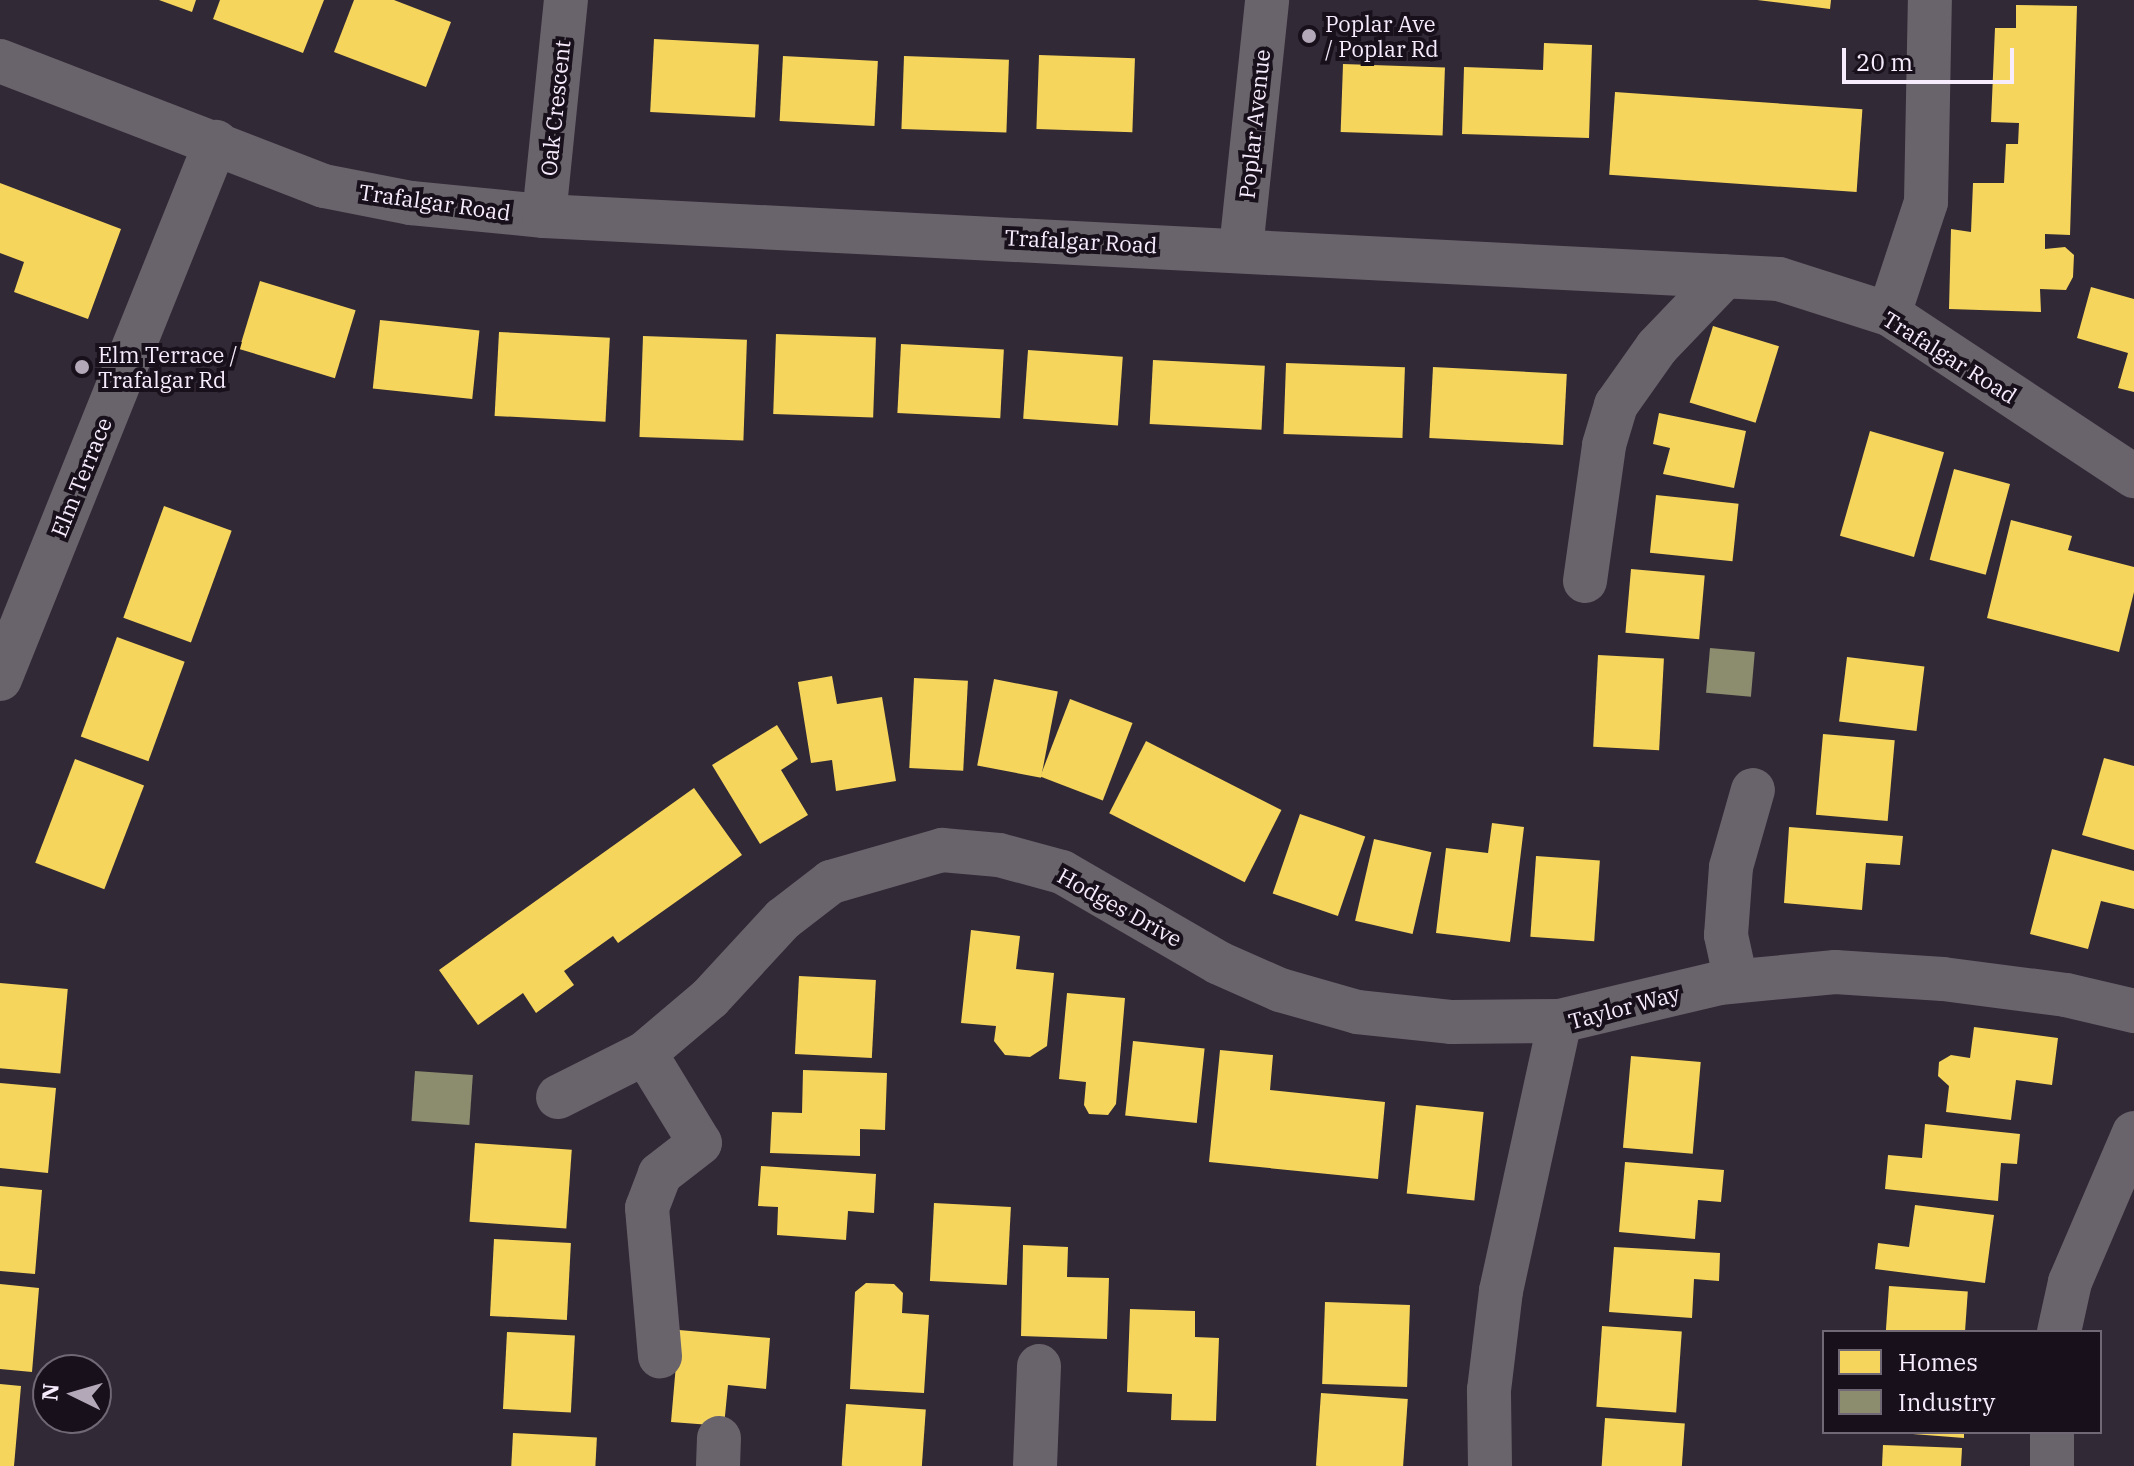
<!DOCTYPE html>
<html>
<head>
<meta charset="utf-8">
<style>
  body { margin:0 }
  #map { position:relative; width:2134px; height:1466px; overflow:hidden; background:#322936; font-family:"IBM Plex Serif",serif }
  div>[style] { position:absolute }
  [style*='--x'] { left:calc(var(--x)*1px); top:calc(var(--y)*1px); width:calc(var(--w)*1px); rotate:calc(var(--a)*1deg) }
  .homes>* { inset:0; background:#f6d55c; transform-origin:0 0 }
  .industry>* { inset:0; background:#8c8c6e; transform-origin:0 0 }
  .minor>* { height:44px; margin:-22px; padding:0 22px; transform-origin:22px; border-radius:22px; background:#69646c }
  .dots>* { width:22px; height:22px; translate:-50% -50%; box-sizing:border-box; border:4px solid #18101b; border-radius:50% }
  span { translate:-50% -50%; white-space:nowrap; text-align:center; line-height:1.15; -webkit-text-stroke:8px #18101b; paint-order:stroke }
  .poi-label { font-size:22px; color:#f7ecfd }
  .left { translate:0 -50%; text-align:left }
  .street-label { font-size:22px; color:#f7ecfd }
  .legend { position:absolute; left:1822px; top:1330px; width:280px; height:104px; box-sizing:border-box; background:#18101b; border:2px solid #716875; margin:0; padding:10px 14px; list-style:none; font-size:24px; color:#f7ecfd }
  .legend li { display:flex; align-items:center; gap:16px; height:40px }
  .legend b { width:40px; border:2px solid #716875 }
  .north { position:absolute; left:32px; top:1354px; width:80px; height:80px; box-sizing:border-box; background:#18101b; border:2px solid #716875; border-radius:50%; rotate:275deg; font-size:22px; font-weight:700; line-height:32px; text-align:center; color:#f7ecfd }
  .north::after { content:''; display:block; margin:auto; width:28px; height:36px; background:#b2a8b7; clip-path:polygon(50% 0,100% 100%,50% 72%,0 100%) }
  .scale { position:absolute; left:1842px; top:48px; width:172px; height:36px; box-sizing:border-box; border:4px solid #f7ecfd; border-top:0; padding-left:10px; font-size:24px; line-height:28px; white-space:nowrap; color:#f7ecfd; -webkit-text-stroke:6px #18101b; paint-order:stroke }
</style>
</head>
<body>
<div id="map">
  <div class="homes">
    <i style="clip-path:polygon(159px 0,196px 0,192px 12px)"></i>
    <i style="clip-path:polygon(220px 0,324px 0,303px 53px,213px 19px)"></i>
    <i style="clip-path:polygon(354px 0,394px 0,451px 22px,426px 87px,334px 52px)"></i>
    <i style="clip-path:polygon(1757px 0,1831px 0,1830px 9px)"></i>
    <i style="clip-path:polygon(2016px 5px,2077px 6px,2070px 235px,2045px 234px,2045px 249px,2065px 247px,2074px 255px,2073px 277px,2066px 290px,2040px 289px,2041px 312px,1949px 309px,1951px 229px,1971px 232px,1973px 183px,2004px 183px,2006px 144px,2018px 144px,2019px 123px,1991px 122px,1995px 28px,2016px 28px)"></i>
    <i style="left:654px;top:39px;width:105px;height:73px;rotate:3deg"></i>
    <i style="clip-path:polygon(1544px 43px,1592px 45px,1589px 138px,1462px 134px,1464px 67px,1543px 70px)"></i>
    <i style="left:1039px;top:55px;width:96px;height:74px;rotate:2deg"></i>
    <i style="left:783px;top:56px;width:95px;height:65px;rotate:3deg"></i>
    <i style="left:904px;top:56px;width:105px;height:73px;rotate:2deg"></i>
    <i style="left:1343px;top:64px;width:102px;height:68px;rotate:2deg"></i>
    <i style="left:1615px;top:92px;width:248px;height:83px;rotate:4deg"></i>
    <i style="clip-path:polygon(0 183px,121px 229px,88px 319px,14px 292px,24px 262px,0 253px)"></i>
    <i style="left:260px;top:281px;width:100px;height:71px;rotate:17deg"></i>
    <i style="clip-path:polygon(2091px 287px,2134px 299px,2134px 392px,2118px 388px,2128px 353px,2077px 338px)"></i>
    <i style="left:380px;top:320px;width:100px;height:69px;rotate:6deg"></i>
    <i style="left:1713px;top:326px;width:69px;height:80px;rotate:17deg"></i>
    <i style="left:499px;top:332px;width:111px;height:84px;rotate:3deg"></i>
    <i style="left:776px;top:334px;width:100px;height:80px;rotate:2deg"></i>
    <i style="left:643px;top:336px;width:104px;height:101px;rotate:2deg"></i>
    <i style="left:901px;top:344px;width:103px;height:69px;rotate:3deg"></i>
    <i style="left:1028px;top:350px;width:95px;height:69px;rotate:4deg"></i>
    <i style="left:1153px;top:360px;width:112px;height:64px;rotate:3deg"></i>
    <i style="left:1286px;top:363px;width:119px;height:71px;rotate:2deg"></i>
    <i style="left:1433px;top:367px;width:134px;height:71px;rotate:3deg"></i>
    <i style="clip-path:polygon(1659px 413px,1746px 431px,1734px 488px,1663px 474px,1670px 448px,1653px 444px)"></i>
    <i style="left:1870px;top:431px;width:77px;height:109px;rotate:16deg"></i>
    <i style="left:1954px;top:469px;width:58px;height:94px;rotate:15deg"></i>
    <i style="left:1656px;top:495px;width:83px;height:58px;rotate:6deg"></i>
    <i style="left:164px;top:506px;width:72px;height:119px;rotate:20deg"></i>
    <i style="clip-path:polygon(2011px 520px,2072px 536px,2068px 550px,2134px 567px,2134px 592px,2119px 652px,1987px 618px)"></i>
    <i style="left:1631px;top:569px;width:74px;height:64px;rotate:5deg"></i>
    <i style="left:117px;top:637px;width:72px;height:106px;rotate:20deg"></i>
    <i style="left:1598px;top:655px;width:66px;height:92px;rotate:3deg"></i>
    <i style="left:1847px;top:657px;width:78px;height:65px;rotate:7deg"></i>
    <i style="clip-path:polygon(832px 676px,837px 704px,882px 697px,896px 781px,836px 791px,832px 760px,811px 763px,798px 682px)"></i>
    <i style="left:914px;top:678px;width:54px;height:90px;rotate:3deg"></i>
    <i style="left:994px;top:679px;width:65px;height:88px;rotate:11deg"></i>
    <i style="left:1070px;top:699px;width:67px;height:83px;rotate:21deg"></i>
    <i style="clip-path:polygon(777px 725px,798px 759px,781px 770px,808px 815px,760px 844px,712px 765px)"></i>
    <i style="left:1823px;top:734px;width:72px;height:81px;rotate:5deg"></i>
    <i style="left:1146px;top:741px;width:152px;height:81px;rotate:27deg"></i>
    <i style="clip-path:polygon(2104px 758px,2134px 766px,2134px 850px,2082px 835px)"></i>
    <i style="left:75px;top:759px;width:74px;height:111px;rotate:21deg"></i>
    <i style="clip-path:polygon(694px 788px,742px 855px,618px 943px,613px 936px,564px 971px,574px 985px,536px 1013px,523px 993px,478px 1025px,439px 970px)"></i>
    <i style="left:1300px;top:814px;width:69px;height:84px;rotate:19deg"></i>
    <i style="clip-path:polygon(1492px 823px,1524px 827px,1510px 942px,1436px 933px,1446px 848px,1488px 853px)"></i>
    <i style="clip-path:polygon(1789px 827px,1903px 836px,1900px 865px,1866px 863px,1862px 910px,1784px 903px)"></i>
    <i style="left:1374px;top:839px;width:59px;height:84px;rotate:13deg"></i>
    <i style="clip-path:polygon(2052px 849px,2134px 871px,2134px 909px,2101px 901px,2088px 949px,2030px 934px)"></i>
    <i style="left:1536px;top:856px;width:64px;height:81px;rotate:4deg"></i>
    <i style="clip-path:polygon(971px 930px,1020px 936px,1016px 969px,1054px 973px,1047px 1046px,1030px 1057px,1005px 1055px,994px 1041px,996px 1026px,961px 1023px)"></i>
    <i style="left:799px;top:976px;width:77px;height:78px;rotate:3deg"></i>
    <i style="left:0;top:983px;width:68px;height:85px;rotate:5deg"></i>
    <i style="clip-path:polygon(1067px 993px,1125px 998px,1116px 1104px,1108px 1115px,1089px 1114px,1084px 1105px,1086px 1082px,1059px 1079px)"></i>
    <i style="clip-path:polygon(1974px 1027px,2058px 1038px,2052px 1085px,2016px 1080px,2011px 1120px,1946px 1112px,1949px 1086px,1938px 1076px,1939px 1062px,1951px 1055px,1970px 1058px)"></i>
    <i style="left:1133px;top:1041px;width:72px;height:75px;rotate:6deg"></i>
    <i style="clip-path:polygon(1220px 1050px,1273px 1055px,1270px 1090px,1385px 1102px,1378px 1179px,1209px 1162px)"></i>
    <i style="left:1631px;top:1056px;width:70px;height:92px;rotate:5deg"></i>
    <i style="clip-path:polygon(803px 1070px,887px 1073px,885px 1130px,860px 1129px,860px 1156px,770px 1153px,772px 1112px,802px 1113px)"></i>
    <i style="clip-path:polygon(0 1083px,56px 1088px,48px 1173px,0 1168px)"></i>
    <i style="left:1416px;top:1105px;width:68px;height:89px;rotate:6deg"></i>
    <i style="clip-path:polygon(1925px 1124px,2020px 1134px,2017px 1164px,2001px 1163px,1998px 1201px,1885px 1189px,1888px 1155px,1922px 1158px)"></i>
    <i style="left:475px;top:1143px;width:97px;height:79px;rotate:4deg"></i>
    <i style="clip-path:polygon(1625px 1162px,1724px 1170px,1721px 1202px,1698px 1200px,1695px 1239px,1619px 1232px)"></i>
    <i style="clip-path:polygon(761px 1166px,876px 1174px,874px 1213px,848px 1211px,846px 1240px,777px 1235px,778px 1207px,758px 1206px)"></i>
    <i style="clip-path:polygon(0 1186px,42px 1190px,35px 1274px,0 1271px)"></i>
    <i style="left:934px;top:1203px;width:77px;height:78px;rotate:3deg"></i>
    <i style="clip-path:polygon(1915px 1205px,1994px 1215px,1985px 1283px,1875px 1269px,1878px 1243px,1909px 1247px)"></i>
    <i style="left:494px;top:1239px;width:77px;height:77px;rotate:3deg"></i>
    <i style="clip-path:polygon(1023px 1245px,1068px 1247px,1067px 1277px,1109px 1278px,1107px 1339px,1021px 1336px)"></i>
    <i style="clip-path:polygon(1614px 1247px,1720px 1253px,1719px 1281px,1694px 1279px,1692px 1318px,1609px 1312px)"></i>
    <i style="clip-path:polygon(866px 1283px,894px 1284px,903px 1293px,902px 1313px,929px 1315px,924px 1393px,850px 1389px,855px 1292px)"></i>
    <i style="clip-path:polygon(0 1284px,39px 1288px,32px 1372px,0 1369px)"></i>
    <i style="left:1889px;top:1286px;width:79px;height:46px;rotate:4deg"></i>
    <i style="left:1325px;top:1302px;width:85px;height:82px;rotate:2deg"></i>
    <i style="clip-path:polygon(1130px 1309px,1195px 1311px,1195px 1337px,1219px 1338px,1216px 1421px,1171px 1420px,1172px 1394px,1127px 1392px)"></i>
    <i style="left:1602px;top:1326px;width:80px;height:81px;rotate:4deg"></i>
    <i style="clip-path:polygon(679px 1330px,770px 1338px,766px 1389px,728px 1385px,724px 1426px,671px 1422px)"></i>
    <i style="left:507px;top:1332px;width:68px;height:77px;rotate:3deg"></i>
    <i style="clip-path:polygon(0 1384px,21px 1386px,14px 1466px,0 1466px)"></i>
    <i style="left:1321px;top:1393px;width:87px;height:73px;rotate:4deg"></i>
    <i style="left:846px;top:1404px;width:80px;height:62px;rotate:4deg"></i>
    <i style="left:1605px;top:1418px;width:80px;height:48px;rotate:4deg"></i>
    <i style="clip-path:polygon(1887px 1432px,1964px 1432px,1964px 1438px)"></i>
    <i style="left:513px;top:1433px;width:84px;height:33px;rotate:3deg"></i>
    <i style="clip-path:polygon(1883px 1445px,1962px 1448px,1961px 1466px,1882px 1466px)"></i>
  </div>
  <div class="industry">
    <i style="left:1710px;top:648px;width:45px;height:45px;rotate:5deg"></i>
    <i style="left:415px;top:1071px;width:58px;height:50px;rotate:4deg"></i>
  </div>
  <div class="minor">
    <i style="--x:0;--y:61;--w:347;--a:21.1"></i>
    <i style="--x:324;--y:186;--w:89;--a:11.1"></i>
    <i style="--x:411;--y:203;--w:134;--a:5.6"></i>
    <i style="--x:544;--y:216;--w:1237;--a:2.92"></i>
    <i style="--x:1779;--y:279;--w:115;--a:17.7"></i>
    <i style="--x:1889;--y:314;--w:294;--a:33.5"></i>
    <i style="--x:544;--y:216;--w:217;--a:-84.2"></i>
    <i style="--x:1241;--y:249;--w:250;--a:-84"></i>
    <i style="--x:1889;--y:314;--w:118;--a:-71.7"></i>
    <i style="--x:1926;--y:202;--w:202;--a:-88.9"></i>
    <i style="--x:1585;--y:581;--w:137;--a:-82"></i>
    <i style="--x:1604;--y:445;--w:42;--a:-73.3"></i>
    <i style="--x:1616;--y:405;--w:71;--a:-54.7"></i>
    <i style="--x:1657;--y:347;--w:98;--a:-46.2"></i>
    <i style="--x:0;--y:679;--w:579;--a:-68.09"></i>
    <i style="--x:1736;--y:981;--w:47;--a:-102.3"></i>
    <i style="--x:1726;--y:935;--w:68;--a:-85.8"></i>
    <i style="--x:1731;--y:867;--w:80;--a:-74.1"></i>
    <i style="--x:645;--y:1053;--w:85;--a:-40.2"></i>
    <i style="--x:710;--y:998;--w:108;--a:-47.3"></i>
    <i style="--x:783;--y:919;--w:61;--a:-37.6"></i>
    <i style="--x:831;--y:882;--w:116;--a:-16.1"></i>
    <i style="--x:942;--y:850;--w:57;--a:5"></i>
    <i style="--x:999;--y:855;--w:65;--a:15.1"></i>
    <i style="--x:1062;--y:872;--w:181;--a:30.1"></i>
    <i style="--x:1219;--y:963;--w:67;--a:23.9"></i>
    <i style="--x:1280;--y:990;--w:80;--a:15.9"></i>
    <i style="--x:1357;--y:1012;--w:96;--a:6"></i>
    <i style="--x:1452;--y:1022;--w:108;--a:-0.5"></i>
    <i style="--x:558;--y:1097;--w:97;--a:-26.8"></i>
    <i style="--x:645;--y:1053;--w:105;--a:58.6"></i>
    <i style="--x:700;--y:1143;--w:51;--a:142.2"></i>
    <i style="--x:660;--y:1174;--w:36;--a:111"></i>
    <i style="--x:647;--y:1208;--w:149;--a:85"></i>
    <i style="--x:2059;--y:1332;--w:51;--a:-77.6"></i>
    <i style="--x:2070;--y:1282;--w:162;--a:-66.8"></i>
    <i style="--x:2052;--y:1432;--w:34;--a:90"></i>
    <i style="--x:718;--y:1466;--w:28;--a:-88"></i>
    <i style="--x:1035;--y:1466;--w:100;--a:-87.7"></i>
    <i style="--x:1490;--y:1466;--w:76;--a:-90.8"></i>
    <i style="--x:1489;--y:1390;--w:100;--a:-83.1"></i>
    <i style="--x:1501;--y:1291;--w:276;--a:-77.7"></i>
    <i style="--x:1560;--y:1021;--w:163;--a:-13.4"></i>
    <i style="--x:1719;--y:983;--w:117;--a:-5.4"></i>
    <i style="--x:1835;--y:972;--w:108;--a:3.7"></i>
    <i style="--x:1943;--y:979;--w:124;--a:7.4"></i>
    <i style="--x:2066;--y:995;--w:70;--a:13.2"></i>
  </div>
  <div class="dots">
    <i style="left:1309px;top:36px;background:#b2a8b7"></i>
    <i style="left:82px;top:367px;background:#b2a8b7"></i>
  </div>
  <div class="poi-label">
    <span class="left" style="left:1325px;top:36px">Poplar Ave<br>/ Poplar Rd</span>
    <span class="left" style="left:98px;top:367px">Elm Terrace /<br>Trafalgar Rd</span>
  </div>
  <div class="street-label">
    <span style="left:555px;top:108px;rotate:-84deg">Oak Crescent</span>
    <span style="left:1254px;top:124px;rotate:-84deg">Poplar Avenue</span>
    <span style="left:435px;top:202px;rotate:8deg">Trafalgar Road</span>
    <span style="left:1081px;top:241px;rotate:3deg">Trafalgar Road</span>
    <span style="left:1950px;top:357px;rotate:32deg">Trafalgar Road</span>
    <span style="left:81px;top:477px;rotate:-68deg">Elm Terrace</span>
    <span style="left:1120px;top:907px;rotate:29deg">Hodges Drive</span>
    <span style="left:1624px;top:1007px;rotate:-15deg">Taylor Way</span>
  </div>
  <ul class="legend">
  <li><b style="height:22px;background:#f6d55c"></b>Homes</li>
  <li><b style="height:22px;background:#8c8c6e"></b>Industry</li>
  </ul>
  <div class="north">N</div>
  <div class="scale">20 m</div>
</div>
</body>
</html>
